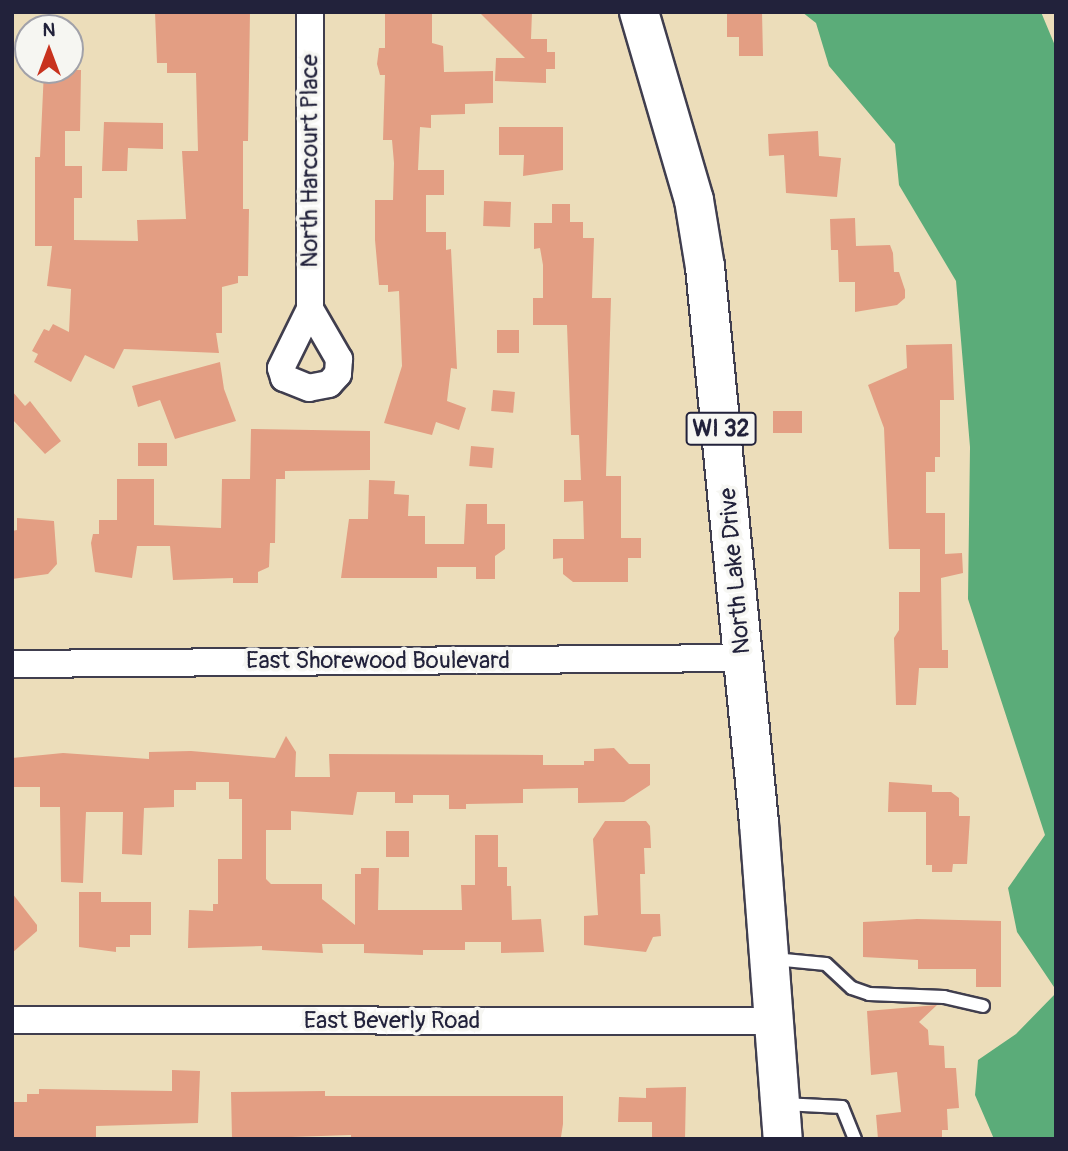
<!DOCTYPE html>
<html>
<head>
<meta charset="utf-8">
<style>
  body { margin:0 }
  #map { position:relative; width:1068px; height:1151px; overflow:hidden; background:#ecddba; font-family:Pangolin,sans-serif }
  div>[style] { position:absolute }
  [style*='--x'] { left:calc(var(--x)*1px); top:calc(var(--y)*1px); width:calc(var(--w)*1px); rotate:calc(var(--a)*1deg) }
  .forest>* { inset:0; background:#5bac79 }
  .building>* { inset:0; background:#e39e83; transform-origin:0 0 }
  .roads { filter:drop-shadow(2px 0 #403e4e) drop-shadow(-2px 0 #403e4e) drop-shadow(0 2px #403e4e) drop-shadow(0 -2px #403e4e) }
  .lane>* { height:12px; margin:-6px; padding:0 6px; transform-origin:6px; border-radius:6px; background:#fff }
  .street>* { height:26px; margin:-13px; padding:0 13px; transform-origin:13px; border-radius:13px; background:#fff }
  .primary>* { height:38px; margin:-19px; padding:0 19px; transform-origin:19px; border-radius:19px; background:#fff }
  span { translate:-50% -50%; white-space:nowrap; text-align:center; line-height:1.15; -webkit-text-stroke:7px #f6f6f2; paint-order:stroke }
  .shield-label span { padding:2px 5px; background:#f6f6f2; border:2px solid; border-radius:5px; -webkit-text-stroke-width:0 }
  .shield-label { font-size:23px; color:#22223b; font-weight:700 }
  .street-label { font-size:24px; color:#22223b }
  .frame { position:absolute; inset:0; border:14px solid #22223b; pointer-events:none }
  .north { position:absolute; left:14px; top:14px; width:70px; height:70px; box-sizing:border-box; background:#f6f6f2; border:2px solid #a1a1a9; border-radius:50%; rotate:0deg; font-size:19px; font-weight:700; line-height:28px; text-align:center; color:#22223b }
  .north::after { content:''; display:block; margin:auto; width:24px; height:32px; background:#c8321e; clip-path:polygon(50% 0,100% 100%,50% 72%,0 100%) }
</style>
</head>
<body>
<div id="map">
  <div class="forest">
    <i style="clip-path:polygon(802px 12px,1041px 12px,1056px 48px,1056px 990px,1017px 932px,1008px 888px,1045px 835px,968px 599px,970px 447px,956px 281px,899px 185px,895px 144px,829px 66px,816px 23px)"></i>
    <i style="clip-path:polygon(1056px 993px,1056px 1139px,994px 1139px,975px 1095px,978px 1060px,1016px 1034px)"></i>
  </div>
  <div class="building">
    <i style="clip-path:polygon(155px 12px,250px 12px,248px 141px,243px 141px,243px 209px,249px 209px,248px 276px,238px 276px,238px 283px,222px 287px,222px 333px,216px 333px,219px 353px,124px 349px,114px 369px,85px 355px,71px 382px,34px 362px,38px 354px,32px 351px,44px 329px,49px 331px,53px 324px,69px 332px,71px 289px,47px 286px,52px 246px,35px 246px,35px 157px,40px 157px,44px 70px,81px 70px,80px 131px,65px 131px,65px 166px,82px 166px,82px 198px,74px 198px,74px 240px,138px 241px,137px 220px,186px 219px,182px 151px,198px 151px,196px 73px,167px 73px,167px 63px,157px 63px)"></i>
    <i style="clip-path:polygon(385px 12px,432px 12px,432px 43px,443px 46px,444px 72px,493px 71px,493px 103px,465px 104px,465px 114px,431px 115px,431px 128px,420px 127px,418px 170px,444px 170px,444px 195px,426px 195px,426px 232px,446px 232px,446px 250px,451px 249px,457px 369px,451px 368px,447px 401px,466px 408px,459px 430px,436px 422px,432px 435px,384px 423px,402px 366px,399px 291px,388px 292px,388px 285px,379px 285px,375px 240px,375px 200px,393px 200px,394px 163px,392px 140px,383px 140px,385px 75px,380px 75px,377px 64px,379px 48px,385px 48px)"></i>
    <i style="clip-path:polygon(479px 12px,532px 12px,531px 39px,547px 39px,547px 52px,555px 52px,555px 69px,546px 69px,546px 83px,495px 81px,496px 58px,525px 58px)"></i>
    <i style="clip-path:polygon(727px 12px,762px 12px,763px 56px,739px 56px,739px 37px,727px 37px)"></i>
    <i style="clip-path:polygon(104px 122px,163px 123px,163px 149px,128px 148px,127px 171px,102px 171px)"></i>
    <i style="clip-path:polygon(499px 127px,563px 127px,563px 170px,523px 176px,524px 155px,499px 155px)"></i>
    <i style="clip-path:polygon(818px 131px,819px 156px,841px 158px,837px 197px,786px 193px,784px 155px,769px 156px,768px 134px)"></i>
    <i style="left:484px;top:201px;width:27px;height:25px;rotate:2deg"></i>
    <i style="clip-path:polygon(552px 204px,570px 204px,570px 222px,583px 222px,583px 238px,594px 238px,592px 298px,611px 298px,606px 476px,621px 476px,621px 538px,641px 538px,641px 558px,628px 558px,628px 582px,573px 582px,563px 574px,563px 558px,553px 559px,553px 539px,584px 539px,583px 501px,564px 502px,564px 480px,581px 480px,579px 435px,571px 435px,567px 325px,533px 325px,533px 298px,543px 298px,543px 265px,540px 248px,534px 249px,534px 223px,552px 223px)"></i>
    <i style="clip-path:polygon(855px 218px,856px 246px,890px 245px,893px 253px,894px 272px,899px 272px,905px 290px,905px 298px,897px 305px,855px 312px,855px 282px,839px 282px,838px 250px,831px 250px,830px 219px)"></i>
    <i style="left:497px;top:330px;width:22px;height:23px"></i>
    <i style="clip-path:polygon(952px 344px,954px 400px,940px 400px,940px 457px,935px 457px,935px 472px,926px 472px,926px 513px,945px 513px,945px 554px,962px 553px,963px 573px,941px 578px,942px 650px,948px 650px,948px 668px,919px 668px,916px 705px,896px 705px,894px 638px,899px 630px,899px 592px,920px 592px,920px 549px,889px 549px,884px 428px,868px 385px,907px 368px,906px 345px)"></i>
    <i style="clip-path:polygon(220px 362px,224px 389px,236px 421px,175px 439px,160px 400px,138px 407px,132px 386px)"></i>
    <i style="left:493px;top:390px;width:22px;height:21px;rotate:5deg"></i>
    <i style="clip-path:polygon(12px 391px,25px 406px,30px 401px,61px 441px,45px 454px,12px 419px)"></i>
    <i style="left:773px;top:411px;width:29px;height:22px"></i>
    <i style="clip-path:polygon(251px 429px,370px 431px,370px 470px,285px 471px,285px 479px,276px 479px,275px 543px,270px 543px,269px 567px,258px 572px,258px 583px,233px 583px,233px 578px,173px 580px,170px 546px,137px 546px,132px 578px,95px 572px,91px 543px,93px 534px,99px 534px,99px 520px,117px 520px,117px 479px,154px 479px,154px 525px,221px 528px,222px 479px,250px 479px)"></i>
    <i style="left:167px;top:443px;width:23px;height:29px;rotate:90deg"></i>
    <i style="left:471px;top:446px;width:23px;height:20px;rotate:5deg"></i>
    <i style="clip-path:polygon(369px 480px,395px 481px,394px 494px,409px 495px,408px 516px,425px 516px,425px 544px,464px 544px,466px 504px,487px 504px,487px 524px,505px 524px,505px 549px,495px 556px,495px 579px,476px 579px,476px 567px,437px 567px,437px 578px,341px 578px,349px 519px,368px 519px)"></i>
    <i style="clip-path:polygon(17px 518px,54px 521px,57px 564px,48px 574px,12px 579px,12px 531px,17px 530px)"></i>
    <i style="clip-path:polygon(286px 736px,296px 752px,295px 777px,330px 777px,329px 754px,543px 755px,543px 765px,584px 765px,584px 761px,594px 761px,594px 749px,614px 748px,629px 764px,650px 764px,650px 785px,624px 802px,578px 803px,578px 788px,523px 789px,523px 803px,466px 804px,466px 809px,449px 809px,449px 795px,413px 795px,413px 803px,395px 803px,395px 792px,357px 792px,353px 815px,291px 811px,291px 830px,266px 830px,266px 879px,271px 884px,322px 884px,322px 899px,355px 925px,355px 874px,361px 874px,361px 868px,379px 868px,378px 910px,462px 910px,461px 885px,475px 885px,475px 835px,498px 835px,498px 867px,507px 867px,507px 886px,511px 886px,512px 920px,541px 919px,544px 952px,501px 953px,501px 942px,465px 942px,465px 950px,423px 950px,423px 955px,364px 953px,364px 944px,322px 944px,323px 953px,262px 950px,262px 946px,188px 948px,189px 910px,213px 911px,213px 904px,218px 904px,218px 859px,242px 859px,242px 799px,229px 799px,229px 782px,196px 782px,196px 790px,174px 790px,174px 807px,144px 808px,142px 855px,122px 854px,123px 812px,86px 812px,83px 883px,61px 882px,60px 807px,40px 807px,40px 787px,12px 787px,12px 758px,63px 753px,149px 759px,149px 752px,191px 751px,275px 758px)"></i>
    <i style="clip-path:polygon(889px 782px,932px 785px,932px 792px,951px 792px,959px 798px,959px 816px,970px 816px,967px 864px,953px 864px,952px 872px,932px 872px,932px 865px,926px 865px,926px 812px,888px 812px)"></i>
    <i style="clip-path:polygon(605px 821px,646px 821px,650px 826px,651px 848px,644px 848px,645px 874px,640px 874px,641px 914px,660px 914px,661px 936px,653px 937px,646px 952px,584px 945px,584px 916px,598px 915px,593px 839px)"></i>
    <i style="left:386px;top:831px;width:23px;height:26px"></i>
    <i style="clip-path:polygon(79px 892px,101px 892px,101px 902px,151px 902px,151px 935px,130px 935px,130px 947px,116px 947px,116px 952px,79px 947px)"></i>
    <i style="clip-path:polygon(12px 893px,37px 925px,37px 931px,12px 953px)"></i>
    <i style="clip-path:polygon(917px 919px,1001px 921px,1001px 987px,976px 987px,976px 969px,918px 969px,918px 960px,863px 957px,863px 922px)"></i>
    <i style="clip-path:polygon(937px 1005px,919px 1022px,928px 1030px,929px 1045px,944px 1046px,945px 1068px,956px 1068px,959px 1108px,947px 1109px,948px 1130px,942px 1130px,942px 1139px,878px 1139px,876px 1115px,901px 1112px,897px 1072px,871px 1075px,867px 1011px)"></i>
    <i style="clip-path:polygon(172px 1070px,200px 1071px,198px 1123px,96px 1126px,96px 1139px,12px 1139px,12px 1102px,27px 1102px,27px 1094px,39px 1094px,39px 1089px,172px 1091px)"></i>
    <i style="clip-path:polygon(686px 1087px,685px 1139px,652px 1138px,652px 1122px,618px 1122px,619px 1097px,646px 1098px,646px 1088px)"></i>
    <i style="clip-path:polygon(325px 1091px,325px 1096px,563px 1096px,563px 1124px,561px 1137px,550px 1139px,351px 1139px,351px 1135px,232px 1139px,231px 1092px)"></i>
  </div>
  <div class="roads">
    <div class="lane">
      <i style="--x:774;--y:959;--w:52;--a:5.5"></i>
      <i style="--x:826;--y:964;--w:35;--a:43"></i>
      <i style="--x:852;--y:988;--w:18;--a:19"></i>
      <i style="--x:869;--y:994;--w:75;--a:2.3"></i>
      <i style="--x:944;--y:997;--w:40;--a:13"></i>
      <i style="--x:783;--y:1104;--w:59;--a:2.9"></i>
      <i style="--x:842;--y:1107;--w:35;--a:68"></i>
    </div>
    <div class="street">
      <i style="--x:310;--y:309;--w:58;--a:59.9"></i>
      <i style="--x:339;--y:359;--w:15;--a:94"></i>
      <i style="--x:338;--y:374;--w:13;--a:132"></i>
      <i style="--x:329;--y:384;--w:20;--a:169"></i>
      <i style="--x:309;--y:388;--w:27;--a:-158"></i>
      <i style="--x:284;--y:378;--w:10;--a:-107"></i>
      <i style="--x:281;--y:368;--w:66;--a:-63.8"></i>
      <i style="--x:310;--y:309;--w:297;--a:-90"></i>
      <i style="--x:12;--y:664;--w:731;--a:-0.47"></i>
      <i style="--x:12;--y:1020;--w:760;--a:0.08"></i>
    </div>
    <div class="primary">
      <i style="--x:639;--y:12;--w:196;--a:73.7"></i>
      <i style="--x:694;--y:200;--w:68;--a:80.7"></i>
      <i style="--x:705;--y:267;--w:559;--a:84.45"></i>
      <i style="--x:759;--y:823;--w:317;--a:85.7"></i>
    </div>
  </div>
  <div class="shield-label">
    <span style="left:721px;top:429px">WI 32</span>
  </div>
  <div class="street-label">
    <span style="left:310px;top:161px;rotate:-90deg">North Harcourt Place</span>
    <span style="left:735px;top:571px;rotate:-95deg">North Lake Drive</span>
    <span style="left:378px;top:661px">East Shorewood Boulevard</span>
    <span style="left:392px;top:1021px">East Beverly Road</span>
  </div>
  <div class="frame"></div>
  <div class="north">N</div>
</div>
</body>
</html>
